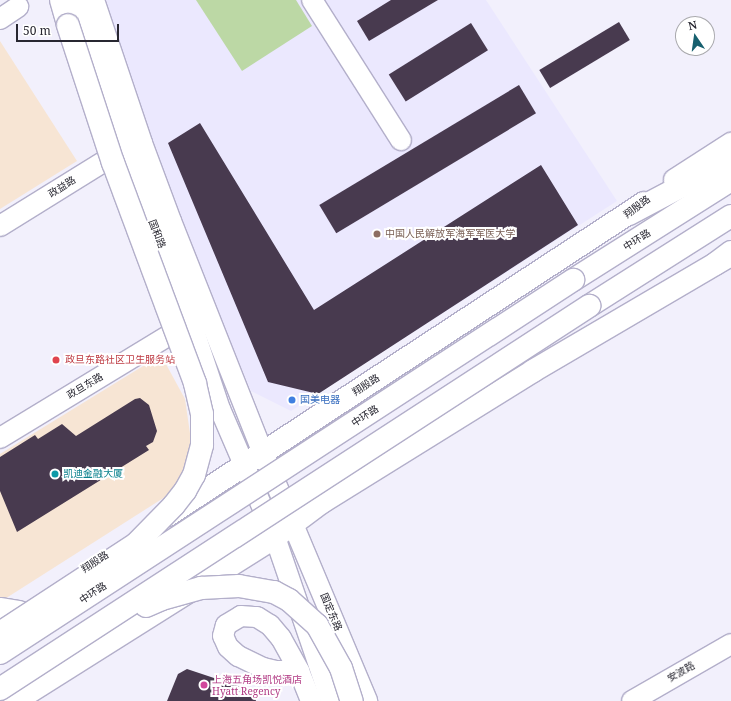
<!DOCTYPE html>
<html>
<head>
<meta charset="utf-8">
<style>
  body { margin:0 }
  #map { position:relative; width:731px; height:701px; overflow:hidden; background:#f2f0fc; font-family:"Noto Serif","Noto Sans SC",serif }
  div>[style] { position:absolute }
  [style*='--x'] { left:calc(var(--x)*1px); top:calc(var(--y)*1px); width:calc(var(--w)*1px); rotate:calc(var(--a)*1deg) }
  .commercial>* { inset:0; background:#f7e5d4 }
  .built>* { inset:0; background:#ebe8fe }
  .green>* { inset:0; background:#bcd8a5 }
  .building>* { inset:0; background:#483a4f; transform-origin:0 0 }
  .roads { filter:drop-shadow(1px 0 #b3afca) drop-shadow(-1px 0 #b3afca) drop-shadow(0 1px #b3afca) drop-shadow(0 -1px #b3afca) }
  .minor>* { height:20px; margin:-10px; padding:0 10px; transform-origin:10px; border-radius:10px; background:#fff }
  .major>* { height:22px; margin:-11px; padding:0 11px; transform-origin:11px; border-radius:11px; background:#fff }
  .highway>* { height:22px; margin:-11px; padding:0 11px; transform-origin:11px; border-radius:11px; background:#fff }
  .bridges { filter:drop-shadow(1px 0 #b3afca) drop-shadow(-1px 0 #b3afca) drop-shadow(0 1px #b3afca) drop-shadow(0 -1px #b3afca) }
  .highway-bridge>* { height:22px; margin:-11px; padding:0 11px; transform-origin:11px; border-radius:11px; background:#fff }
  .dots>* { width:11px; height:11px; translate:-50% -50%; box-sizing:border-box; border:2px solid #fff; border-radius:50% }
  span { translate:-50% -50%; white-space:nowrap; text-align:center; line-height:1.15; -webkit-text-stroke:4px #fff; paint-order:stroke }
  .street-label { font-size:10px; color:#282731 }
  .education-label { font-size:10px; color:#785e54 }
  .left { translate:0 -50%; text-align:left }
  .health-label { font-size:10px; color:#be3a42 }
  .shop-label { font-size:10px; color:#366cbe }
  .culture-label { font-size:10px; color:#0d838f }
  .hotel-label { font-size:10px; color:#b23c85 }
  .north { position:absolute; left:675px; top:16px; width:40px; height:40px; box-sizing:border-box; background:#fff; border:1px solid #a9a9ad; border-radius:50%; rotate:347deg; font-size:11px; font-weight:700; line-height:16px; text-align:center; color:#282731 }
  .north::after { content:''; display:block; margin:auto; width:14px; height:18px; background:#17606f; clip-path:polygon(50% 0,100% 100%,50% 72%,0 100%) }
  .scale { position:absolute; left:16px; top:24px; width:103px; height:18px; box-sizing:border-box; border:2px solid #282731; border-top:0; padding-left:5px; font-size:12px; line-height:14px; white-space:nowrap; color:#282731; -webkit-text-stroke:3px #fff; paint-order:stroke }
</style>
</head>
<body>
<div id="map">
  <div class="commercial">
    <i style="clip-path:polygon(0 41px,77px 161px,0 209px)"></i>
    <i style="clip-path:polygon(161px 355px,185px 399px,193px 454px,176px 490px,0 602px,0 454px)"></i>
  </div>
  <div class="built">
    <i style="clip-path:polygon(104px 0,486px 0,617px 201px,291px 411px,251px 391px,199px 266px,123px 62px)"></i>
  </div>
  <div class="green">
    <i style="clip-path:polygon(196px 0,296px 0,312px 26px,242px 71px)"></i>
  </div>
  <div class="building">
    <i style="clip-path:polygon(391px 0,438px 0,369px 41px,357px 21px)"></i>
    <i style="left:619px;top:22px;width:21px;height:93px;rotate:59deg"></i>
    <i style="left:471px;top:23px;width:32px;height:97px;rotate:58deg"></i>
    <i style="left:519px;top:85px;width:33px;height:233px;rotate:59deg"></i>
    <i style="clip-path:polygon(200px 123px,314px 310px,541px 165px,578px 225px,318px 394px,268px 382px,168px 143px)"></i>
    <i style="clip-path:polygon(140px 398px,149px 405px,157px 431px,153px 442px,146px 446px,149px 450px,17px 532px,0 491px,0 457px,35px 435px,38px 439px,62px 424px,76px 436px,135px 399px)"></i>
    <i style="clip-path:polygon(187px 669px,250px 690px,254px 694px,256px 701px,167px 701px,178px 674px)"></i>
  </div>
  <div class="roads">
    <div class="minor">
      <i style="--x:77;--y:0;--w:203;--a:71.7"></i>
      <i style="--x:141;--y:193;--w:138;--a:68.8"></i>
      <i style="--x:191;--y:322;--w:92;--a:71.6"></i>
      <i style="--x:220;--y:409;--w:139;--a:66.7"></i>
      <i style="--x:275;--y:537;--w:173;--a:71.1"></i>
      <i style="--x:94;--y:0;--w:151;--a:71.4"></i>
      <i style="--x:142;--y:143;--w:83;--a:69.6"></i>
      <i style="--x:171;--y:221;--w:250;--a:68.4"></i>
      <i style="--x:263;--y:453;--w:269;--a:67.2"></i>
      <i style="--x:312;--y:0;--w:166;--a:57.6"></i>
      <i style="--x:0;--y:19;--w:22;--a:-34"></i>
      <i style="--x:0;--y:226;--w:146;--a:-31.8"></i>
      <i style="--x:0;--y:438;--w:221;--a:-31.3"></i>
      <i style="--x:0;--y:608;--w:20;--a:9"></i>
      <i style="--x:299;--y:671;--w:23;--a:180"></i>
      <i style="--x:276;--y:671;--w:13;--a:-167"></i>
      <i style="--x:263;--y:668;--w:28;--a:-154"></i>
      <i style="--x:238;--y:656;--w:13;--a:-138"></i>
      <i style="--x:228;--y:647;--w:12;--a:-114"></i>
      <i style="--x:223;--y:636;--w:11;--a:-75"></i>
      <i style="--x:226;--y:625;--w:17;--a:-31"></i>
      <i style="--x:241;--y:616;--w:16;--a:4"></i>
      <i style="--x:257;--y:617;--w:15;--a:32"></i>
      <i style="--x:270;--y:625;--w:17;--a:50"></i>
      <i style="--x:281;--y:638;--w:38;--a:61"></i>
      <i style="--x:299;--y:671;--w:32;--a:68"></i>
      <i style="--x:632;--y:701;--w:114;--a:-29.9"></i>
    </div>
    <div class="major">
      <i style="--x:675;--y:180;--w:67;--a:-32.7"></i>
      <i style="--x:168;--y:515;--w:569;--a:-33.24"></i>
      <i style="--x:15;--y:701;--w:307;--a:-32.2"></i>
      <i style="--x:275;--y:537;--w:59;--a:-36.7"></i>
      <i style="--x:322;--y:502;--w:248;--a:-31.8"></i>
      <i style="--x:533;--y:371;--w:229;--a:-30.4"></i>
    </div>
    <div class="highway">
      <i style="--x:61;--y:0;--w:26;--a:74"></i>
      <i style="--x:629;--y:214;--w:115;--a:-27.9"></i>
      <i style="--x:715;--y:264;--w:20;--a:-37"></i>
      <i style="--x:573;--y:280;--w:187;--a:-32.3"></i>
      <i style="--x:589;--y:306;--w:168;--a:-32.4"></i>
    </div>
  </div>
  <div class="bridges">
    <div class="highway-bridge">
      <i style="--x:146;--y:606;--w:17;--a:-24"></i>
      <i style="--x:162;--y:599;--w:41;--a:-15.8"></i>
      <i style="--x:201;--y:588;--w:38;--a:-3"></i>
      <i style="--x:239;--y:586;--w:36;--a:10"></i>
      <i style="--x:274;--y:592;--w:17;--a:28"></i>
      <i style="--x:289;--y:600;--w:38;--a:42"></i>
      <i style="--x:317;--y:625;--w:49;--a:60.8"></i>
      <i style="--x:341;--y:668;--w:35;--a:72"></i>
      <i style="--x:0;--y:633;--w:163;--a:-33.2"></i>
      <i style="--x:136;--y:544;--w:54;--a:-45.7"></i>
      <i style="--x:174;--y:505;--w:18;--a:-52"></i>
      <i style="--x:185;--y:491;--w:18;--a:-61"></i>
      <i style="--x:194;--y:475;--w:31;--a:-75"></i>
      <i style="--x:202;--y:445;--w:31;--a:-90"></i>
      <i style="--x:202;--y:414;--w:32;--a:-103"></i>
      <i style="--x:195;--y:383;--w:235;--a:-110.4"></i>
      <i style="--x:113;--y:163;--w:145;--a:-108.1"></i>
      <i style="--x:0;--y:653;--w:684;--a:-33.06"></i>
      <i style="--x:0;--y:689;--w:703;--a:-33.03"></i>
    </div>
  </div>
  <div class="dots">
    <i style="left:377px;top:234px;background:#8d6e63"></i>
    <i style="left:56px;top:360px;background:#e0444e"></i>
    <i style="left:292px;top:400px;background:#3f7fe0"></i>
    <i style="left:55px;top:474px;background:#0f9aa8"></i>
    <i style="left:204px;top:685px;background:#d1479c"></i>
  </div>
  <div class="street-label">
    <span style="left:62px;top:187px;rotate:-32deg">政益路</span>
    <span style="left:637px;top:207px;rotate:-37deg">翔殷路</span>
    <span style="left:157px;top:234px;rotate:69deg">国和路</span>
    <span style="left:637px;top:240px;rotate:-32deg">中环路</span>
    <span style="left:366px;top:385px;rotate:-33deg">翔殷路</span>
    <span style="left:85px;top:386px;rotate:-31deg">政旦东路</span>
    <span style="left:365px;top:416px;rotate:-33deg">中环路</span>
    <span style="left:95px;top:562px;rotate:-33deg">翔殷路</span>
    <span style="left:93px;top:593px;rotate:-33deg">中环路</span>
    <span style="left:331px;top:612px;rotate:67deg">国定东路</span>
    <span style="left:681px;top:672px;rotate:-30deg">安波路</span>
  </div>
  <div class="education-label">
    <span class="left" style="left:385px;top:234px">中国人民解放军海军军医大学</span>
  </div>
  <div class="health-label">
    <span class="left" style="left:65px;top:360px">政旦东路社区卫生服务站</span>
  </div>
  <div class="shop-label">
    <span class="left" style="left:300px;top:400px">国美电器</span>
  </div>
  <div class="culture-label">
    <span class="left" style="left:63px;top:474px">凯迪金融大厦</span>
  </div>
  <div class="hotel-label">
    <span class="left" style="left:212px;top:685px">上海五角场凯悦酒店<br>Hyatt Regency</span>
  </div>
  <div class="north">N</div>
  <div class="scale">50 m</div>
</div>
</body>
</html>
